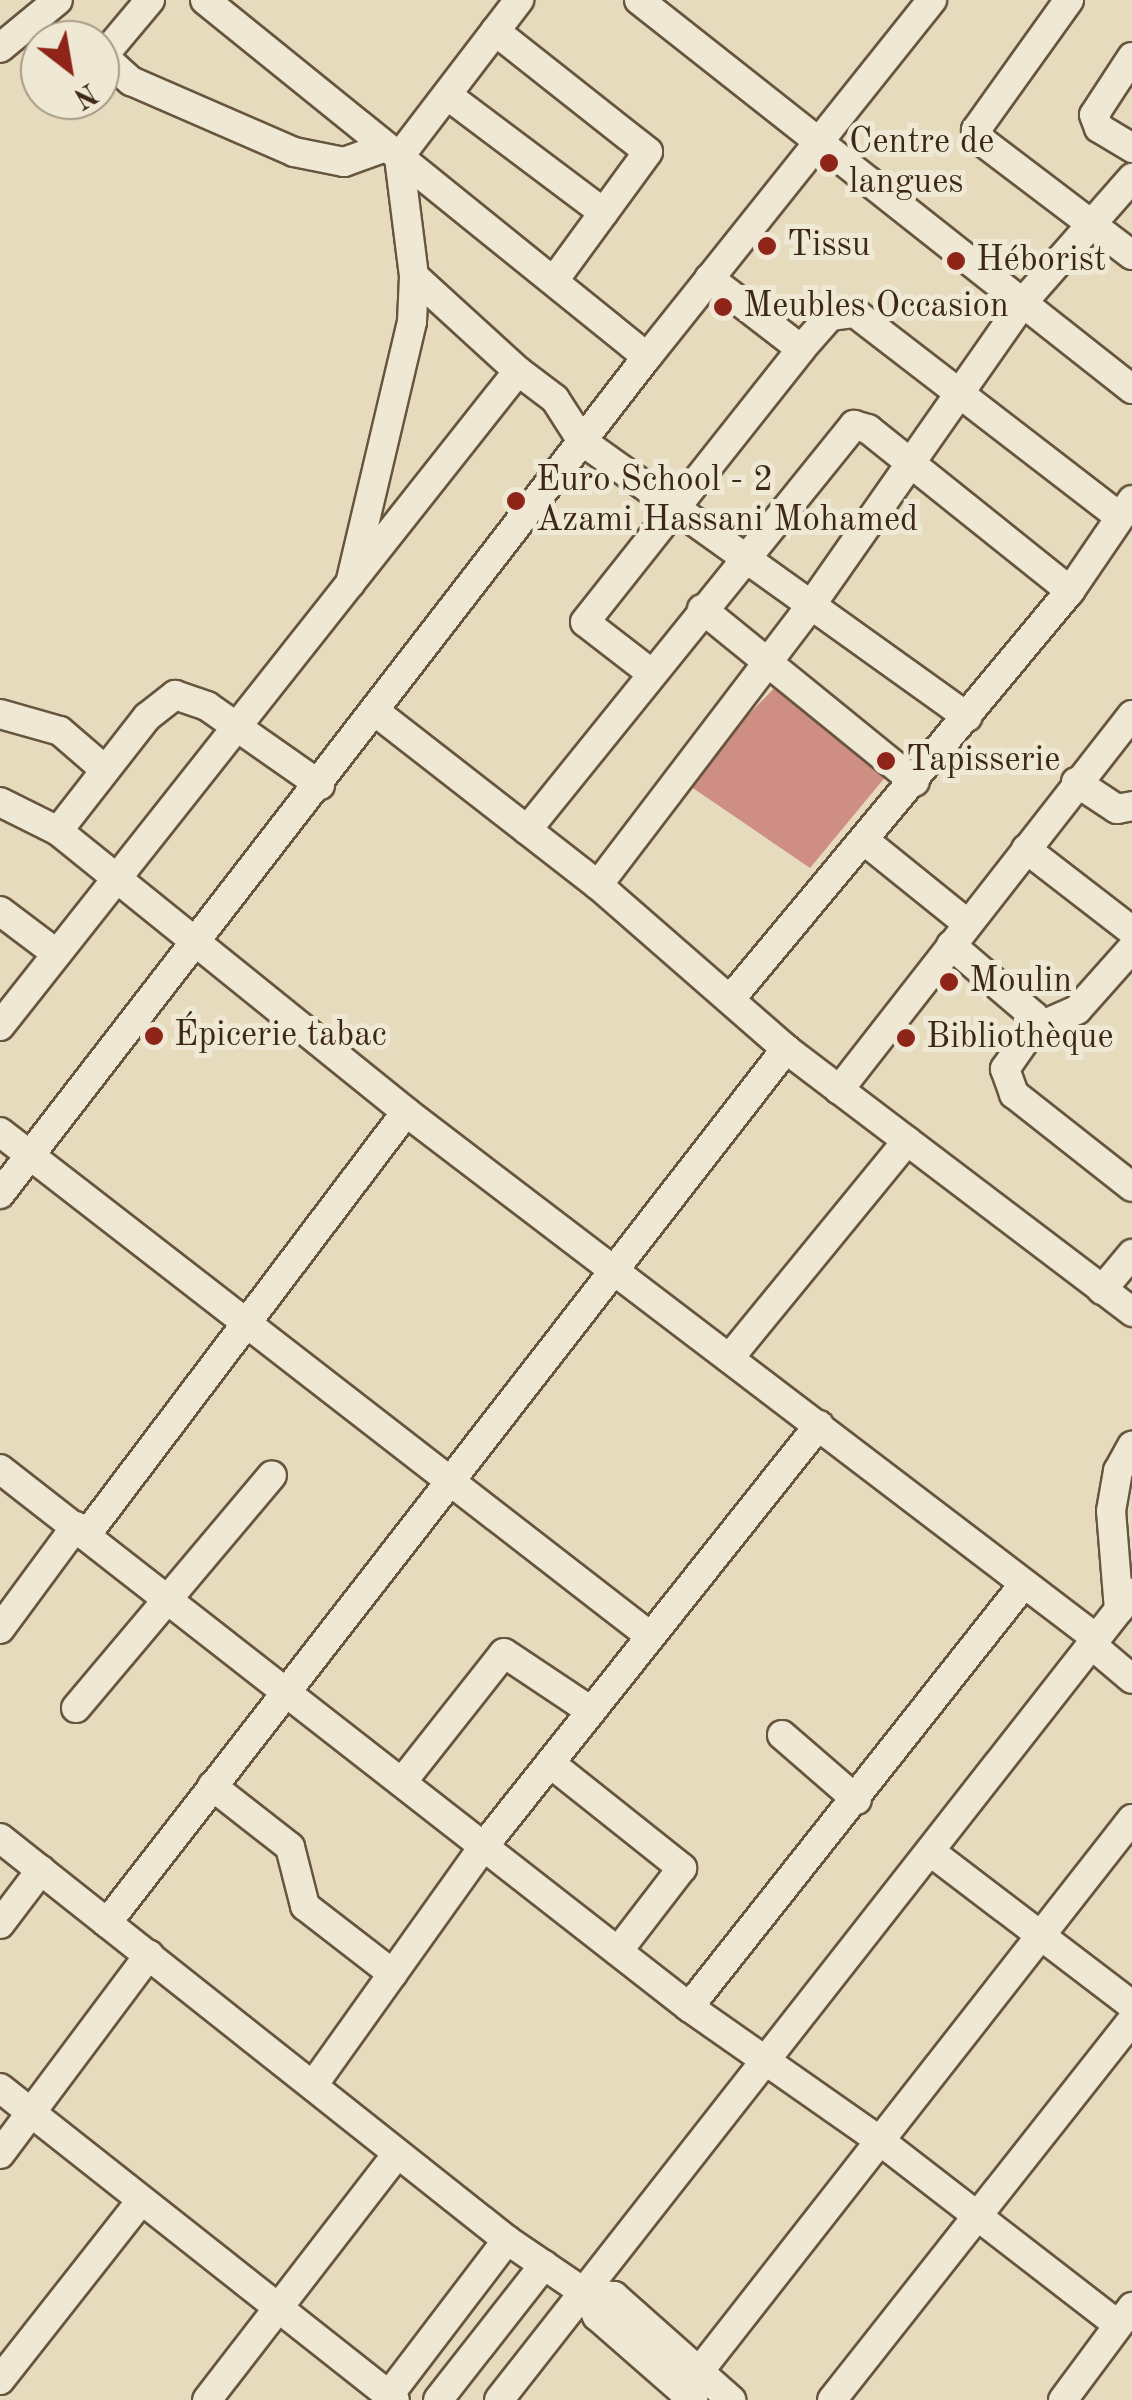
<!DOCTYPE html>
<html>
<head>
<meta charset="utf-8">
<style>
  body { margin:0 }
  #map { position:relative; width:1132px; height:2400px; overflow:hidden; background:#e7dbbd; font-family:"Old Standard TT",serif }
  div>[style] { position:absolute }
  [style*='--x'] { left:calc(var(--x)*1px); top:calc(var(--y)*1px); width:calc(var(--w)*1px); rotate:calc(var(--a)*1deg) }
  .building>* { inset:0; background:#ce8e83 }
  .roads { filter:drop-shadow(2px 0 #67553e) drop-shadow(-2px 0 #67553e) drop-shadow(0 2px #67553e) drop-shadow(0 -2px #67553e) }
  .minor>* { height:28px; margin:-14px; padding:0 14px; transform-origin:14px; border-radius:14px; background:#efe8d4 }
  .dots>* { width:28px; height:28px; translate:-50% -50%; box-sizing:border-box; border:5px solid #efe8d4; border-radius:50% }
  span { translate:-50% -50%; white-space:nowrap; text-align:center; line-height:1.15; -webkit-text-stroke:10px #efe8d4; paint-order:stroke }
  .poi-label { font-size:35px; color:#3c2814 }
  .left { translate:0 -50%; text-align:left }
  .north { position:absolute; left:20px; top:20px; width:100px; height:100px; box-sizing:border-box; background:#efe8d4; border:2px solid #a79b87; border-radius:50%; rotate:149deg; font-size:28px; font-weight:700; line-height:40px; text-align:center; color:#3c2814 }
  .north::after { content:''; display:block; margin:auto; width:35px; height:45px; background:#8f2418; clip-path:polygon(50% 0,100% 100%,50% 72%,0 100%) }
</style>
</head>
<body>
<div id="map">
  <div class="building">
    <i style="clip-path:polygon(777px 685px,887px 775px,810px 868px,684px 782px)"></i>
  </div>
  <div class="roads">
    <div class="minor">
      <i style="--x:150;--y:0;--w:73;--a:130"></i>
      <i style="--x:103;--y:56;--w:38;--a:42"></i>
      <i style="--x:131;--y:81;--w:178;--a:23.5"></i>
      <i style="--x:294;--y:152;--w:51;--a:11.3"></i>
      <i style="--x:344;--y:162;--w:45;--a:-19.7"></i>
      <i style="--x:205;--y:0;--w:568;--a:38.93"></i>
      <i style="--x:639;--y:0;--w:628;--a:38.28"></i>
      <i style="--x:1069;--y:0;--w:160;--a:125.6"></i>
      <i style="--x:976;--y:130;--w:14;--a:60"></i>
      <i style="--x:983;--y:142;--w:187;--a:37.2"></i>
      <i style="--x:495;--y:31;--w:195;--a:38.3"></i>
      <i style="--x:648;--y:152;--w:157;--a:126.2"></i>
      <i style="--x:0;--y:48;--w:75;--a:-39.6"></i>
      <i style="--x:1132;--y:57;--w:69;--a:123.2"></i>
      <i style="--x:1094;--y:115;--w:14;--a:69"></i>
      <i style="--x:1099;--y:128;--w:39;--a:31"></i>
      <i style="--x:447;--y:95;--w:196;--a:36.9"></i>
      <i style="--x:414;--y:276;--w:141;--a:42.4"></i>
      <i style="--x:801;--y:349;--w:44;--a:-48.7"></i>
      <i style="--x:830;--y:316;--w:25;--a:-7"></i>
      <i style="--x:855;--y:313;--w:334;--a:37.6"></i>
      <i style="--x:350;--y:584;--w:269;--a:-76.7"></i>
      <i style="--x:412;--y:322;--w:46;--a:-87.5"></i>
      <i style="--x:414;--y:276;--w:120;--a:-97.2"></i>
      <i style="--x:399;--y:157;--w:198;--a:-52.6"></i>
      <i style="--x:702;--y:609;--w:274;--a:39.1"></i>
      <i style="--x:651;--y:673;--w:83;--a:-142.3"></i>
      <i style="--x:585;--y:622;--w:348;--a:-51.6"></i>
      <i style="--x:801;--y:349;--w:116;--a:-142.3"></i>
      <i style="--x:377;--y:713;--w:280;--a:37.9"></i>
      <i style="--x:598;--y:885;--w:249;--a:41.1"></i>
      <i style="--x:786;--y:1049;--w:435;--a:37.2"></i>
      <i style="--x:0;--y:714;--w:62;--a:15.8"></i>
      <i style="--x:60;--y:731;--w:58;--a:40.8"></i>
      <i style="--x:1076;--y:782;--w:49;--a:33.4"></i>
      <i style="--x:1117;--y:809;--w:15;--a:-11"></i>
      <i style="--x:0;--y:802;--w:65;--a:26.6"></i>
      <i style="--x:58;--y:831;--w:447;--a:38.9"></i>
      <i style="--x:406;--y:1112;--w:869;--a:37.33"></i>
      <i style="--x:527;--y:830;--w:521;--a:-51.08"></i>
      <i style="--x:854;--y:425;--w:15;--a:16"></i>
      <i style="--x:868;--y:429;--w:259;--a:38.7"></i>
      <i style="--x:58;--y:831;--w:145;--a:-52"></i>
      <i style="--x:147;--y:717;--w:36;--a:-38"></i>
      <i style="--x:175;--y:695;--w:34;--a:19"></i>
      <i style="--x:207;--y:706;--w:138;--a:35"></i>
      <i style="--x:865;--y:841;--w:132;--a:38.9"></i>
      <i style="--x:1026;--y:849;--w:134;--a:37.7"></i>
      <i style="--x:598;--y:885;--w:357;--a:-52.7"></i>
      <i style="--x:814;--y:601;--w:366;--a:-55"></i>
      <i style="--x:1024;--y:301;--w:164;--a:-48.7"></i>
      <i style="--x:0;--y:911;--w:71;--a:37"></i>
      <i style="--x:951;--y:945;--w:109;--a:40.5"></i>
      <i style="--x:1034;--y:1016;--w:13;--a:94"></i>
      <i style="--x:1033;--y:1029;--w:49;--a:125"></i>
      <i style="--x:1005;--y:1069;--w:27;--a:70"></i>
      <i style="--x:1014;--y:1094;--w:150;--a:38.2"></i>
      <i style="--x:733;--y:996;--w:527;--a:-50.24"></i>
      <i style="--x:1070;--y:591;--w:110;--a:-55.7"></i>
      <i style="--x:0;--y:1026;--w:835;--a:-51.66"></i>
      <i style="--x:518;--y:371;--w:46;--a:37.1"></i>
      <i style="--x:555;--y:399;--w:50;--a:57.3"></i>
      <i style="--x:582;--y:441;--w:474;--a:35.6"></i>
      <i style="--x:1033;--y:1029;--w:48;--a:-23.4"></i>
      <i style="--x:1077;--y:1010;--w:83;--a:-48.4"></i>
      <i style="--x:839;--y:1090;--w:476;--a:-52"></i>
      <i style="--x:0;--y:1132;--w:823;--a:37.79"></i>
      <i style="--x:0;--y:1194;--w:1058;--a:-52.3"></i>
      <i style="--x:647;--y:357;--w:457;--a:-51.4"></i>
      <i style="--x:1102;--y:1290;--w:47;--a:-50.2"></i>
      <i style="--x:731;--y:1356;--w:278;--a:-50.7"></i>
      <i style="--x:0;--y:1469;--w:874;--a:37.98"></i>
      <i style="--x:689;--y:2007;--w:232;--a:35"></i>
      <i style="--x:879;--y:2140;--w:302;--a:37.7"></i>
      <i style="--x:87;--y:1534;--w:529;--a:-52.91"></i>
      <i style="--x:1119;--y:1610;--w:99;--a:-94.6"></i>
      <i style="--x:1111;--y:1511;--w:41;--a:-80.1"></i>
      <i style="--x:1118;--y:1471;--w:29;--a:-61"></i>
      <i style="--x:0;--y:1629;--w:128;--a:-53.6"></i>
      <i style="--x:1092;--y:1645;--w:52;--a:40.4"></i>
      <i style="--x:76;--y:1708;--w:304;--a:-49.9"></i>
      <i style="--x:782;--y:1735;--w:99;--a:40.9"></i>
      <i style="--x:550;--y:1763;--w:169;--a:38.5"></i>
      <i style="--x:682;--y:1868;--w:105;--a:127.6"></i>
      <i style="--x:402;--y:1782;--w:164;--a:-51.7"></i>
      <i style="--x:504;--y:1653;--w:105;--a:33.7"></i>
      <i style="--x:212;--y:1786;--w:99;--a:38"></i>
      <i style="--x:290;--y:1847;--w:61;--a:75.7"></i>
      <i style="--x:305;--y:1906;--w:111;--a:37.7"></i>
      <i style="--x:0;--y:1838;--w:647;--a:38.41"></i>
      <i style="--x:507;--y:2240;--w:98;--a:34.2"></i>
      <i style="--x:588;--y:2295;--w:26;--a:2"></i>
      <i style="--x:614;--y:2296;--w:157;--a:41.6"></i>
      <i style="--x:931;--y:1852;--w:253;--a:37.3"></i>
      <i style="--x:107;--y:1923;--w:1107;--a:-52.16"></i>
      <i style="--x:0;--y:1924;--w:68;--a:-52.8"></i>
      <i style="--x:689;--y:2007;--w:538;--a:-51.64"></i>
      <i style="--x:314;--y:2084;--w:292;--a:-54.5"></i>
      <i style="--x:484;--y:1846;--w:538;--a:-51.49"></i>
      <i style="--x:0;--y:2088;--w:503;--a:38.3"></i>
      <i style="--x:0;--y:2154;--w:249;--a:-53.2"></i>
      <i style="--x:588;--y:2295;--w:23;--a:67"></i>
      <i style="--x:597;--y:2316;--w:128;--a:41.2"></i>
      <i style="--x:0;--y:2380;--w:226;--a:-51.8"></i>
      <i style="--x:683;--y:2392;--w:728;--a:-51.92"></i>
      <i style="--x:389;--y:2395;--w:195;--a:-52.7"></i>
      <i style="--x:207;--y:2400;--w:311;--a:-52.3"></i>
      <i style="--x:438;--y:2400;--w:172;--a:-51.9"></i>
      <i style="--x:499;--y:2400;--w:1026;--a:-51.89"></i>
      <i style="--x:832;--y:2400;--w:484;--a:-51.7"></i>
      <i style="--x:1063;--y:2400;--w:116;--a:-53.4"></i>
    </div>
  </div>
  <div class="dots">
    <i style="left:829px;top:163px;background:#8f2418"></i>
    <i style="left:767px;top:246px;background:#8f2418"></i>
    <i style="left:956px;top:261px;background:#8f2418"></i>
    <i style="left:723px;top:307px;background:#8f2418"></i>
    <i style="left:516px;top:501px;background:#8f2418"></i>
    <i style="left:886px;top:761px;background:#8f2418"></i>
    <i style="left:949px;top:982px;background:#8f2418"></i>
    <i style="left:154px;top:1036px;background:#8f2418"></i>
    <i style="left:906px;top:1038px;background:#8f2418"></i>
  </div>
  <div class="poi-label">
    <span class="left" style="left:849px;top:163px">Centre de<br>langues</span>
    <span class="left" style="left:787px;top:246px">Tissu</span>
    <span class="left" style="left:976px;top:261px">Héborist</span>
    <span class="left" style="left:743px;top:307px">Meubles Occasion</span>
    <span class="left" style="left:536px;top:501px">Euro School - 2<br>Azami Hassani Mohamed</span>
    <span class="left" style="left:906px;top:761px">Tapisserie</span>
    <span class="left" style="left:969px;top:982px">Moulin</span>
    <span class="left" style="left:174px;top:1036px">Épicerie tabac</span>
    <span class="left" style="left:926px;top:1038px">Bibliothèque</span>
  </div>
  <div class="north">N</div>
</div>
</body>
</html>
